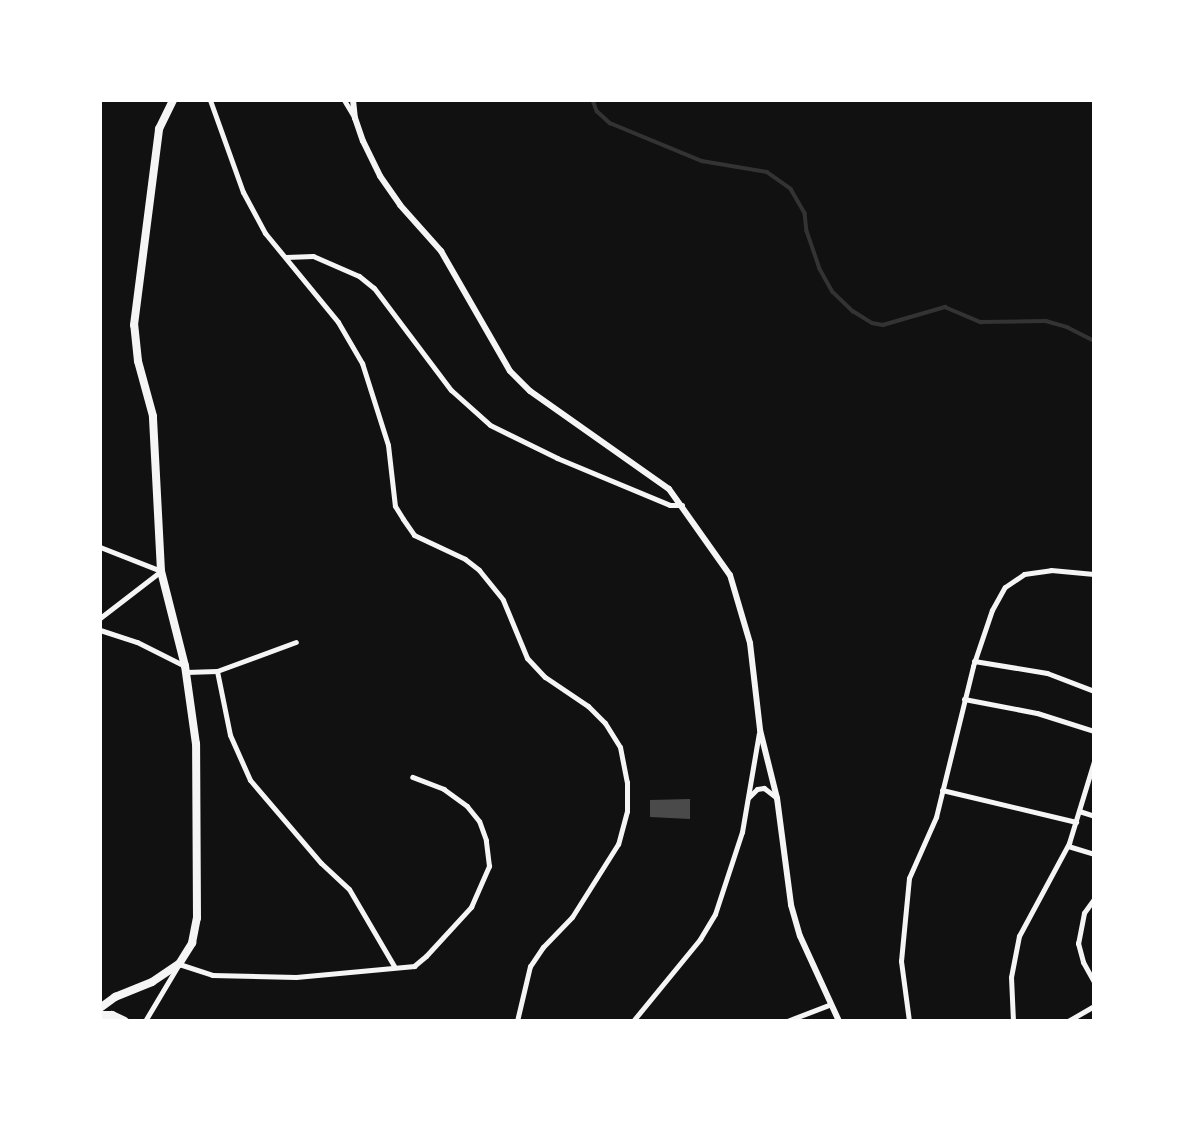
<!DOCTYPE html>
<html>
<head>
<meta charset="utf-8">
<style>
  body { margin:0 }
  #map { position:relative; width:1194px; height:1121px; overflow:hidden; background:#111; font-family:Montserrat,sans-serif }
  div>[style] { position:absolute }
  [style*='--x'] { left:calc(var(--x)*1px); top:calc(var(--y)*1px); width:calc(var(--w)*1px); rotate:calc(var(--a)*1deg) }
  .stream>* { height:3.5px; margin:-1.75px; padding:0 1.75px; transform-origin:1.75px; border-radius:1.75px; background:#333 }
  .building>* { inset:0; background:#4a4a4a }
  .minor>* { height:5px; margin:-2.5px; padding:0 2.5px; transform-origin:2.5px; border-radius:2.5px; background:#f5f5f5 }
  .tertiary>* { height:6px; margin:-3px; padding:0 3px; transform-origin:3px; border-radius:3px; background:#f5f5f5 }
  .primary>* { height:8px; margin:-4px; padding:0 4px; transform-origin:4px; border-radius:4px; background:#f5f5f5 }
  span { translate:-50% -50%; white-space:nowrap; text-align:center; line-height:1.15; -webkit-text-stroke:7px #fff; paint-order:stroke }
  .frame { position:absolute; inset:0; border:102px solid #fff; pointer-events:none }
</style>
</head>
<body>
<div id="map">
  <div class="stream">
    <i style="--x:593;--y:100;--w:12;--a:70"></i>
    <i style="--x:597;--y:111;--w:18;--a:43"></i>
    <i style="--x:610;--y:123;--w:100;--a:22.4"></i>
    <i style="--x:702;--y:161;--w:66;--a:9.6"></i>
    <i style="--x:767;--y:172;--w:29;--a:35"></i>
    <i style="--x:791;--y:189;--w:28;--a:60"></i>
    <i style="--x:805;--y:213;--w:18;--a:84"></i>
    <i style="--x:807;--y:231;--w:40;--a:71.1"></i>
    <i style="--x:820;--y:269;--w:26;--a:61"></i>
    <i style="--x:833;--y:292;--w:28;--a:44"></i>
    <i style="--x:853;--y:311;--w:22;--a:32"></i>
    <i style="--x:872;--y:323;--w:11;--a:10"></i>
    <i style="--x:883;--y:325;--w:65;--a:-16.2"></i>
    <i style="--x:945;--y:307;--w:39;--a:23"></i>
    <i style="--x:981;--y:322;--w:65;--a:-0.9"></i>
    <i style="--x:1046;--y:321;--w:22;--a:16"></i>
    <i style="--x:1067;--y:327;--w:30;--a:27"></i>
  </div>
  <div class="building">
    <i style="clip-path:polygon(690px 799px,690px 819px,650px 817px,650px 800px)"></i>
  </div>
  <div class="minor">
    <i style="--x:210;--y:100;--w:98;--a:70.3"></i>
    <i style="--x:243;--y:192;--w:47;--a:61.8"></i>
    <i style="--x:265;--y:233;--w:115;--a:50.6"></i>
    <i style="--x:338;--y:322;--w:48;--a:59.7"></i>
    <i style="--x:362;--y:363;--w:86;--a:72.4"></i>
    <i style="--x:388;--y:445;--w:61;--a:83.5"></i>
    <i style="--x:395;--y:506;--w:15;--a:58"></i>
    <i style="--x:403;--y:519;--w:19;--a:55"></i>
    <i style="--x:414;--y:535;--w:56;--a:25.2"></i>
    <i style="--x:465;--y:559;--w:18;--a:38"></i>
    <i style="--x:479;--y:570;--w:38;--a:51"></i>
    <i style="--x:503;--y:600;--w:63;--a:67.5"></i>
    <i style="--x:527;--y:658;--w:26;--a:47"></i>
    <i style="--x:545;--y:677;--w:52;--a:34"></i>
    <i style="--x:588;--y:706;--w:24;--a:45"></i>
    <i style="--x:605;--y:723;--w:28;--a:58"></i>
    <i style="--x:620;--y:747;--w:36;--a:79"></i>
    <i style="--x:627;--y:782;--w:29;--a:90"></i>
    <i style="--x:627;--y:811;--w:34;--a:105"></i>
    <i style="--x:618;--y:844;--w:86;--a:122.2"></i>
    <i style="--x:572;--y:917;--w:42;--a:134"></i>
    <i style="--x:543;--y:947;--w:23;--a:124"></i>
    <i style="--x:530;--y:966;--w:57;--a:103.3"></i>
    <i style="--x:344;--y:100;--w:21;--a:59"></i>
    <i style="--x:286;--y:257;--w:27;--a:-2"></i>
    <i style="--x:313;--y:256;--w:50;--a:23.5"></i>
    <i style="--x:359;--y:276;--w:19;--a:39"></i>
    <i style="--x:374;--y:288;--w:128;--a:53"></i>
    <i style="--x:451;--y:390;--w:52;--a:41.9"></i>
    <i style="--x:490;--y:425;--w:75;--a:26.2"></i>
    <i style="--x:557;--y:458;--w:122;--a:22.6"></i>
    <i style="--x:670;--y:505;--w:12;--a:0"></i>
    <i style="--x:100;--y:547;--w:66;--a:21.5"></i>
    <i style="--x:161;--y:571;--w:77;--a:142.4"></i>
    <i style="--x:100;--y:630;--w:39;--a:18"></i>
    <i style="--x:137;--y:642;--w:54;--a:26.6"></i>
    <i style="--x:974;--y:661;--w:74;--a:9.3"></i>
    <i style="--x:1047;--y:673;--w:50;--a:21"></i>
    <i style="--x:217;--y:671;--w:65;--a:78.5"></i>
    <i style="--x:230;--y:735;--w:49;--a:66"></i>
    <i style="--x:250;--y:780;--w:109;--a:49.5"></i>
    <i style="--x:321;--y:863;--w:38;--a:43"></i>
    <i style="--x:349;--y:889;--w:89;--a:59.7"></i>
    <i style="--x:186;--y:672;--w:31;--a:-2"></i>
    <i style="--x:217;--y:671;--w:84;--a:-20.2"></i>
    <i style="--x:964;--y:699;--w:74;--a:10.9"></i>
    <i style="--x:1037;--y:713;--w:60;--a:17.5"></i>
    <i style="--x:942;--y:790;--w:138;--a:13.4"></i>
    <i style="--x:749;--y:797;--w:11;--a:-45"></i>
    <i style="--x:757;--y:789;--w:7;--a:-8"></i>
    <i style="--x:764;--y:788;--w:16;--a:38"></i>
    <i style="--x:1079;--y:811;--w:16;--a:18"></i>
    <i style="--x:1068;--y:846;--w:27;--a:17"></i>
    <i style="--x:1094;--y:899;--w:17;--a:126"></i>
    <i style="--x:1084;--y:913;--w:31;--a:101"></i>
    <i style="--x:1078;--y:943;--w:20;--a:75"></i>
    <i style="--x:1083;--y:962;--w:23;--a:61"></i>
    <i style="--x:145;--y:1021;--w:66;--a:-59.2"></i>
    <i style="--x:179;--y:964;--w:35;--a:18"></i>
    <i style="--x:212;--y:975;--w:84;--a:1.4"></i>
    <i style="--x:296;--y:977;--w:119;--a:-5.3"></i>
    <i style="--x:414;--y:966;--w:16;--a:-40"></i>
    <i style="--x:426;--y:956;--w:67;--a:-47.4"></i>
    <i style="--x:471;--y:907;--w:45;--a:-66.3"></i>
    <i style="--x:489;--y:866;--w:26;--a:-97"></i>
    <i style="--x:486;--y:840;--w:20;--a:-110"></i>
    <i style="--x:479;--y:821;--w:19;--a:-129"></i>
    <i style="--x:467;--y:806;--w:29;--a:-144"></i>
    <i style="--x:444;--y:789;--w:34;--a:-159"></i>
    <i style="--x:633;--y:1021;--w:106;--a:-50.7"></i>
    <i style="--x:700;--y:939;--w:29;--a:-59"></i>
    <i style="--x:715;--y:914;--w:86;--a:-71.8"></i>
    <i style="--x:742;--y:832;--w:100;--a:-80.3"></i>
    <i style="--x:787;--y:1021;--w:45;--a:-20.9"></i>
    <i style="--x:909;--y:1021;--w:61;--a:-97.6"></i>
    <i style="--x:901;--y:961;--w:83;--a:-84.5"></i>
    <i style="--x:909;--y:878;--w:67;--a:-66.1"></i>
    <i style="--x:936;--y:817;--w:155;--a:-76.2"></i>
    <i style="--x:973;--y:666;--w:59;--a:-71.3"></i>
    <i style="--x:992;--y:610;--w:26;--a:-61"></i>
    <i style="--x:1005;--y:587;--w:23;--a:-34"></i>
    <i style="--x:1024;--y:574;--w:27;--a:-8"></i>
    <i style="--x:1051;--y:570;--w:43;--a:5.3"></i>
    <i style="--x:1013;--y:1021;--w:44;--a:-92.6"></i>
    <i style="--x:1011;--y:977;--w:42;--a:-79"></i>
    <i style="--x:1019;--y:936;--w:106;--a:-61.7"></i>
    <i style="--x:1069;--y:843;--w:86;--a:-73"></i>
    <i style="--x:1068;--y:1021;--w:30;--a:-30"></i>
  </div>
  <div class="tertiary">
    <i style="--x:353;--y:100;--w:18;--a:84"></i>
    <i style="--x:355;--y:118;--w:24;--a:71"></i>
    <i style="--x:363;--y:141;--w:39;--a:64"></i>
    <i style="--x:380;--y:176;--w:35;--a:55"></i>
    <i style="--x:400;--y:205;--w:62;--a:48.3"></i>
    <i style="--x:441;--y:251;--w:138;--a:60.1"></i>
    <i style="--x:510;--y:371;--w:28;--a:45"></i>
    <i style="--x:530;--y:391;--w:170;--a:35.2"></i>
    <i style="--x:669;--y:489;--w:105;--a:54.7"></i>
    <i style="--x:730;--y:575;--w:71;--a:73.6"></i>
    <i style="--x:750;--y:643;--w:88;--a:83.4"></i>
    <i style="--x:760;--y:730;--w:70;--a:76"></i>
    <i style="--x:777;--y:798;--w:108;--a:82.5"></i>
    <i style="--x:791;--y:905;--w:32;--a:74"></i>
    <i style="--x:800;--y:936;--w:94;--a:65.4"></i>
  </div>
  <div class="primary">
    <i style="--x:100;--y:1008;--w:19;--a:-36"></i>
    <i style="--x:115;--y:997;--w:40;--a:-22"></i>
    <i style="--x:152;--y:982;--w:32;--a:-34"></i>
    <i style="--x:179;--y:964;--w:25;--a:-58"></i>
    <i style="--x:192;--y:943;--w:25;--a:-79"></i>
    <i style="--x:197;--y:918;--w:174;--a:-90.3"></i>
    <i style="--x:196;--y:744;--w:79;--a:-98"></i>
    <i style="--x:185;--y:666;--w:98;--a:-104.2"></i>
    <i style="--x:161;--y:571;--w:155;--a:-93"></i>
    <i style="--x:153;--y:416;--w:57;--a:-105.3"></i>
    <i style="--x:138;--y:361;--w:36;--a:-96"></i>
    <i style="--x:134;--y:325;--w:198;--a:-82.7"></i>
    <i style="--x:159;--y:129;--w:32;--a:-64"></i>
    <i style="--x:100;--y:1015;--w:12;--a:0"></i>
    <i style="--x:112;--y:1015;--w:14;--a:25"></i>
  </div>
  <div class="frame"></div>
</div>
</body>
</html>
